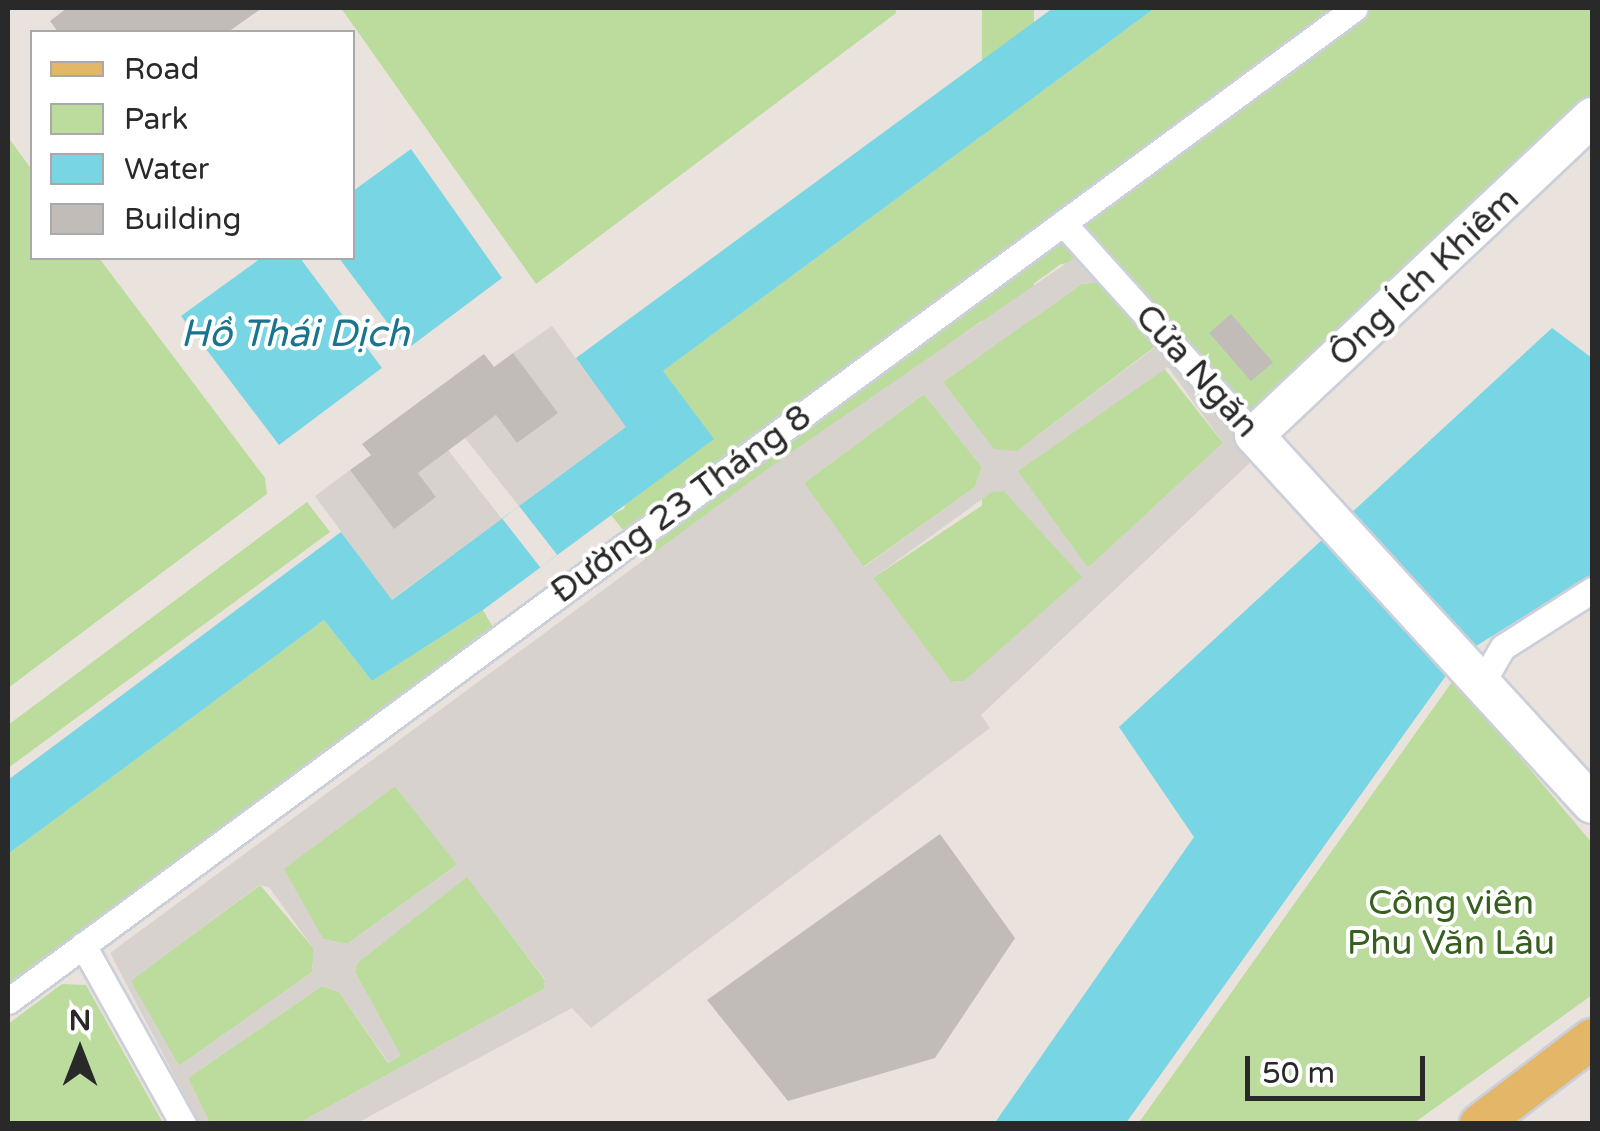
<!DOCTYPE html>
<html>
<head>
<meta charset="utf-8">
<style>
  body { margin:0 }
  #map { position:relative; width:1600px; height:1131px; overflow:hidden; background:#eae2dc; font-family:"Varela Round",sans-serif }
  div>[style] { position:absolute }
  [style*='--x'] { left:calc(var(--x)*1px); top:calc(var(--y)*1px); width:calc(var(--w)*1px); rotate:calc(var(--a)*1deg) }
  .green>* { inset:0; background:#bbdc9d; transform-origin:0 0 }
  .plaza>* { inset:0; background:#d7d2ce }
  .water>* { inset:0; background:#78d5e3 }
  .pier>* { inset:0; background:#eae2dc; transform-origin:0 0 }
  .building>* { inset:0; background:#c2bcb9; transform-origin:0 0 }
  .roads { filter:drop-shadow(2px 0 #cbcfda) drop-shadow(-2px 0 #cbcfda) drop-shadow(0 2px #cbcfda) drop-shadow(0 -2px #cbcfda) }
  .street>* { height:25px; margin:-12.5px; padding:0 12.5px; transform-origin:12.5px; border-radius:12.5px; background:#fff }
  .secondary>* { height:38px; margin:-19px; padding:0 19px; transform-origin:19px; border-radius:19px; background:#fff }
  .primary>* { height:40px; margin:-20px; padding:0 20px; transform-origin:20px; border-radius:20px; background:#e3b668 }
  span { translate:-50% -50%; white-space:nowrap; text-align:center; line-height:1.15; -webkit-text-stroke:8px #fff; paint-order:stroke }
  .street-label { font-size:35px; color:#292929 }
  .park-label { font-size:35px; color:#365f20 }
  .water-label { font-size:38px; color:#1a748d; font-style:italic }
  .frame { position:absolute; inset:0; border:10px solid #292929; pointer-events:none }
  .legend { position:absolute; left:30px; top:30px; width:325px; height:230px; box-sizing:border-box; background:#fff; border:2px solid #a9a9a9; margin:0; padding:12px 18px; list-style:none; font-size:30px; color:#292929 }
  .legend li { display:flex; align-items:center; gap:20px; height:50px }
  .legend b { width:50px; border:2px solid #a9a9a9 }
  .north { position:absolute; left:30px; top:1001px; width:100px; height:100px; -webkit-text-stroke:8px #fff; paint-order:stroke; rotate:0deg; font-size:28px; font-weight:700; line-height:40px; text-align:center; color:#292929 }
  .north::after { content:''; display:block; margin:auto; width:35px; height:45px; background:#292929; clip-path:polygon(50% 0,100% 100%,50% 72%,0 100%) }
  .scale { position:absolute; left:1245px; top:1056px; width:180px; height:45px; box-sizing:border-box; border:5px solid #292929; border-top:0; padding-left:12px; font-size:30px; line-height:35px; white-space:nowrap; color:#292929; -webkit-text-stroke:8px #fff; paint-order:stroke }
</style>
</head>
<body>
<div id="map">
  <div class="green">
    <i style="clip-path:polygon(341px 8px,895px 8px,896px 13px,536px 284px)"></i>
    <i style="left:982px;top:8px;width:52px;height:535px"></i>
    <i style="clip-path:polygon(1155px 8px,1592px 8px,1589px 140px,1254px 459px,1088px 261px,1061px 264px,647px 560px,611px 515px,624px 509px,663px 371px)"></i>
    <i style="clip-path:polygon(8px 137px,32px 170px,32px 258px,99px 258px,265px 478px,267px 494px,8px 688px)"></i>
    <i style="clip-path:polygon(1100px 282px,1157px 345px,1017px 451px,994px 450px,943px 382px,1082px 284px)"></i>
    <i style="clip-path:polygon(1163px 367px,1223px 443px,1088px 568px,1018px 481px,1018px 471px)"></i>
    <i style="clip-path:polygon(924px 394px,982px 467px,975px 487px,863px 567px,804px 483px)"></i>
    <i style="clip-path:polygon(1004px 491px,1083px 577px,965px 681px,951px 682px,873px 578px)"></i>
    <i style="clip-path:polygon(307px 502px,330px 532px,8px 768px,8px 725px)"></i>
    <i style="clip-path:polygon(483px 610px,499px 638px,8px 1001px,8px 854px,324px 620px,372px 681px)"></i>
    <i style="clip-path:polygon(1454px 679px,1592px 843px,1592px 995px,1414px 1123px,1138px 1124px)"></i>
    <i style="clip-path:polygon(395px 786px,458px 864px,347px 944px,323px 939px,283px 869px)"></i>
    <i style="clip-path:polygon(467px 876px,545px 980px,544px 989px,299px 1123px,210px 1123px,188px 1078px,322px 986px,339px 992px,388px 1063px,400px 1056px,355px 972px,357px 963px)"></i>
    <i style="clip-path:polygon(260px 885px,314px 949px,312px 972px,179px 1066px,130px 981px)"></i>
    <i style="clip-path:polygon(62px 984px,86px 985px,163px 1123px,8px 1123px,8px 1024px)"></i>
  </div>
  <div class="plaza">
    <i style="clip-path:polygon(evenodd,1074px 258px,1088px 261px,1254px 459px,981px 715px,990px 728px,591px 1028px,572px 1008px,357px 1123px,299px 1123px,544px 989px,545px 979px,467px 877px,357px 963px,355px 972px,401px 1055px,389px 1063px,339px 992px,322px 986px,188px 1078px,210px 1123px,199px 1123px,110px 953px,777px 462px,1074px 258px,1100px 282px,1157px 346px,1017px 451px,994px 449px,943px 382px,1082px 284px,1100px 282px,1074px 258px,1168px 367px,1223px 443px,1088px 568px,1018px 471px,1168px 367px,1074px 258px,924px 394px,982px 467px,975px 487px,864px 567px,804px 483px,924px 394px,1074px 258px,1004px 491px,1082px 577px,964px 681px,951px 682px,873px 578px,992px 492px,1004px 491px,1074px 258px,395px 786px,457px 865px,347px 944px,323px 939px,284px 869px,395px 786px,1074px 258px,259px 885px,269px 887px,314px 949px,312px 972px,179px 1066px,131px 981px,259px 885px)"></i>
    <i style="clip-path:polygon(552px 326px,627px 427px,519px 506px,465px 438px,496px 415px,517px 443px,513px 353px)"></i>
    <i style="clip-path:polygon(448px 450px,502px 519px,391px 600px,315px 496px,350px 470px,394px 528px,436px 497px,418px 473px)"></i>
  </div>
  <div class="water">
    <i style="clip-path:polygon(1053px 8px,1155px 8px,663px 371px,714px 439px,483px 610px,372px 681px,324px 620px,8px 854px,8px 780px,341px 532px,392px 600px,626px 427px,576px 358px)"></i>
    <i style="clip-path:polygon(411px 149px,502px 278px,279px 445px,181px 316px,261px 258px,352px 258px,353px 191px)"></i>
    <i style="clip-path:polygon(1552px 328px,1592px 358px,1592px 574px,1460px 656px,1126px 1123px,994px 1124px,1194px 837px,1119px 727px)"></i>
  </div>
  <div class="pier">
    <i style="clip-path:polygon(300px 258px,339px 258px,410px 353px,385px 372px)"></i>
    <i style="left:519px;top:506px;width:62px;height:21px;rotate:52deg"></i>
  </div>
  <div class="building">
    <i style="clip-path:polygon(67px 8px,262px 8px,228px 32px,58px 32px,50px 21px)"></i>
    <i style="left:1231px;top:314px;width:64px;height:29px;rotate:49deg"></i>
    <i style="clip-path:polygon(513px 353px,558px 413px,517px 443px,496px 415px,418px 473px,436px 497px,394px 529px,350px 470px,371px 455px,362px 444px,484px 354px,494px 367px)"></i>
    <i style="clip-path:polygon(940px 834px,1015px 938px,935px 1058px,788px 1101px,707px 1000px)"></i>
  </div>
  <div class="roads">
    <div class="street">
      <i style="--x:1063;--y:223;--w:285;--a:48"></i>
      <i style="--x:1483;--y:681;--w:39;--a:-60"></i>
      <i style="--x:1503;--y:647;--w:106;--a:-32.6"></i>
      <i style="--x:83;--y:945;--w:205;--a:60.8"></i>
      <i style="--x:8;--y:1001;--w:1673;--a:-36.4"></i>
    </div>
    <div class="secondary">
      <i style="--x:1592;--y:117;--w:464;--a:136.7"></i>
      <i style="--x:1254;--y:435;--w:500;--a:47.51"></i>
    </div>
    <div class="primary">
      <i style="--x:1480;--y:1124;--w:141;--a:-37.2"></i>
    </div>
  </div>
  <div class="street-label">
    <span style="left:1424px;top:277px;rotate:-43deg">Ông Ích Khiêm</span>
    <span style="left:1197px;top:371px;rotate:48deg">Cửa Ngăn</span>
    <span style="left:681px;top:504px;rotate:-36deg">Đường 23 Tháng 8</span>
  </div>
  <div class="park-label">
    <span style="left:1451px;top:923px">Công viên<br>Phu Văn Lâu</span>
  </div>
  <div class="water-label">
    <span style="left:295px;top:335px">Hồ Thái Dịch</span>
  </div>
  <div class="frame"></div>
  <ul class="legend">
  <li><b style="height:12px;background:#e3b668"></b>Road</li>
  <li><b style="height:28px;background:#bbdc9d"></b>Park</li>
  <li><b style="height:28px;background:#78d5e3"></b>Water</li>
  <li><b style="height:28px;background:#c2bcb9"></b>Building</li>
  </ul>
  <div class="north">N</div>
  <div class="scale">50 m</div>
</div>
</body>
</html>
